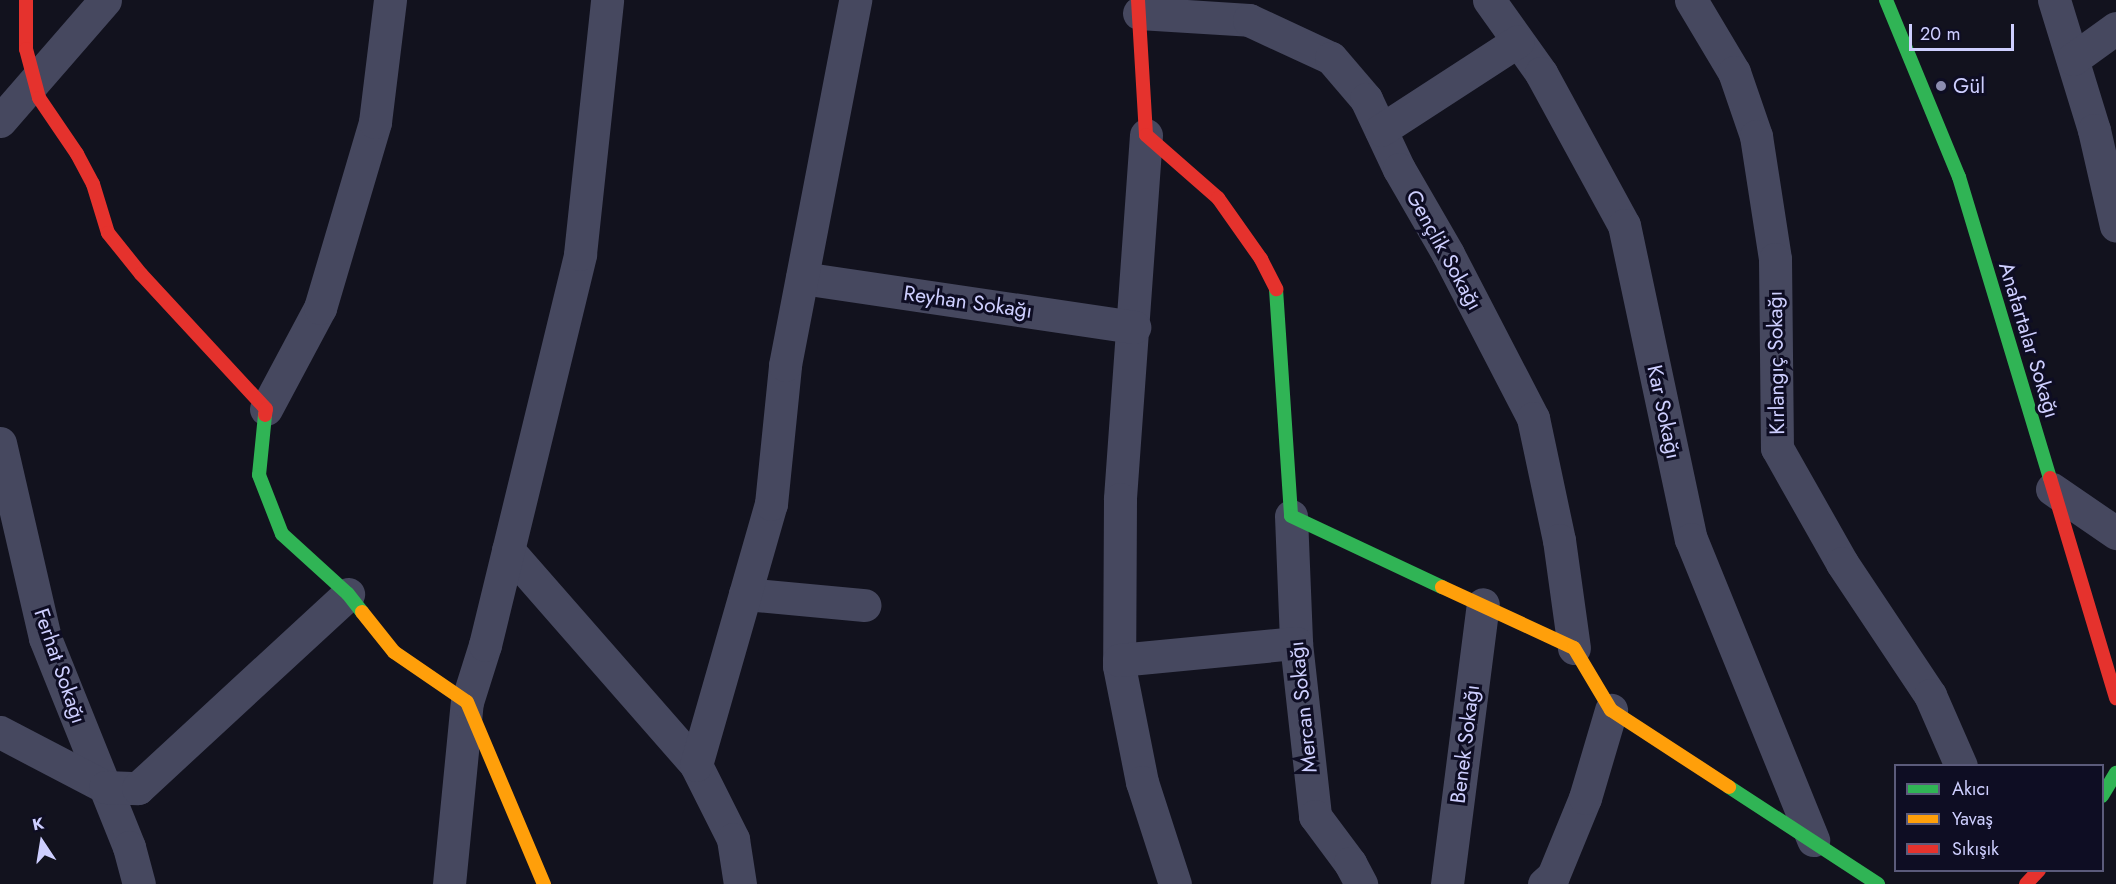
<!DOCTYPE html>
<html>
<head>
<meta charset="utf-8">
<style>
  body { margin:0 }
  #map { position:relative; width:2116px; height:884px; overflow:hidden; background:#12121e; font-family:Jost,sans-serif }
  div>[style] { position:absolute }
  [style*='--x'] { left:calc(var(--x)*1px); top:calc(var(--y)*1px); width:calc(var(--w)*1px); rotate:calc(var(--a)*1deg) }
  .street>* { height:33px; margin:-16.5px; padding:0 16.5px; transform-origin:16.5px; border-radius:16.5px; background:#46485f }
  .fast>* { height:14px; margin:-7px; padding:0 7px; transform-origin:7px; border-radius:7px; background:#30b455 }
  .slow>* { height:14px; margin:-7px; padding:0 7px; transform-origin:7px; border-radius:7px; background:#ff9f0a }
  .jam>* { height:14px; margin:-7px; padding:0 7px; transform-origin:7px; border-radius:7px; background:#e5322d }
  .dots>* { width:16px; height:16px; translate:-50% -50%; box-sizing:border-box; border:3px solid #0e0d23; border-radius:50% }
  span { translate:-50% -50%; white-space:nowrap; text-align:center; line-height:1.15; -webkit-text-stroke:6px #0e0d23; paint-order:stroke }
  .poi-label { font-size:21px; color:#cecfff }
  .left { translate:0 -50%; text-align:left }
  .street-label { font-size:21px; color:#cecfff }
  .legend { position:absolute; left:1894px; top:764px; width:210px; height:108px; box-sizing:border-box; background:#0e0d23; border:2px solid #5b5b7b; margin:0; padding:8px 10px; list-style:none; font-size:18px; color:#cecfff }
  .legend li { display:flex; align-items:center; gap:12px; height:30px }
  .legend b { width:30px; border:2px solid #5b5b7b }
  .north { position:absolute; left:12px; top:812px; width:60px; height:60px; -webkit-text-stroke:4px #0e0d23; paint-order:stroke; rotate:348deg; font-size:16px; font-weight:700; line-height:24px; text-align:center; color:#cecfff }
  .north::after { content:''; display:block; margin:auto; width:21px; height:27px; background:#cecfff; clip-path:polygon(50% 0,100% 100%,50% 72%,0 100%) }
  .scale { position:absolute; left:1909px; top:24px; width:105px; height:27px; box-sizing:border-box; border:3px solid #cecfff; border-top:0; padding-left:8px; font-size:18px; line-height:21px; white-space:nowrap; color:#cecfff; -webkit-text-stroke:4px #0e0d23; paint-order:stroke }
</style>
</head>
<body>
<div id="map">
  <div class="street">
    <i style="--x:1489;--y:0;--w:90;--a:54.5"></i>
    <i style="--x:1541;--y:73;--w:173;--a:61.4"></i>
    <i style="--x:1624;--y:225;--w:321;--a:78"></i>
    <i style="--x:1691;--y:539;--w:325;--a:67.9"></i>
    <i style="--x:1691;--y:0;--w:84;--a:59.2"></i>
    <i style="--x:1734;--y:72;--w:68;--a:71"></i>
    <i style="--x:1756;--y:136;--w:124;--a:81.2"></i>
    <i style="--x:1775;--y:259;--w:189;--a:89.4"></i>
    <i style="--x:1777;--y:448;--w:132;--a:60.5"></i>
    <i style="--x:1842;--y:563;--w:159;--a:56.3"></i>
    <i style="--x:1930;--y:695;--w:77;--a:66.4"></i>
    <i style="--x:2054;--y:0;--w:136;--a:72.9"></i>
    <i style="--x:2094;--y:130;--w:98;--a:77.1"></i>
    <i style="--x:1139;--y:13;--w:110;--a:3.6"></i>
    <i style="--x:1249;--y:20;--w:90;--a:24.9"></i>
    <i style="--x:1331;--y:58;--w:54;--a:49.5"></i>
    <i style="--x:1366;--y:99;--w:77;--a:64.8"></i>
    <i style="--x:1399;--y:169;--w:98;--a:60"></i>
    <i style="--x:1448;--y:254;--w:185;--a:62.6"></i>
    <i style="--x:1533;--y:418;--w:125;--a:78"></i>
    <i style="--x:1559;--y:540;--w:109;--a:82.1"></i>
    <i style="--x:2073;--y:59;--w:53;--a:-35.8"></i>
    <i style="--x:0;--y:121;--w:160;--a:-49"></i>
    <i style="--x:1381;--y:130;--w:163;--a:-33"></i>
    <i style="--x:1146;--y:135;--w:365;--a:94.1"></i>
    <i style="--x:1120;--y:499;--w:167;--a:90.3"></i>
    <i style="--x:1119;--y:666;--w:118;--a:78.8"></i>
    <i style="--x:1142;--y:782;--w:107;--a:72.1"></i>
    <i style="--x:802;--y:278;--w:336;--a:8.4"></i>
    <i style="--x:266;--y:409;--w:115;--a:-61.9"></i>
    <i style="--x:320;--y:308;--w:194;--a:-73.5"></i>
    <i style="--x:375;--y:122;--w:123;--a:-83"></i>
    <i style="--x:0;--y:443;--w:200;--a:77"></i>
    <i style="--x:45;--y:638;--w:225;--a:68.1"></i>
    <i style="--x:129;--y:847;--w:38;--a:75"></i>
    <i style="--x:2052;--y:489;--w:78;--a:34.5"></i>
    <i style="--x:1291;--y:516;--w:127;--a:87.7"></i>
    <i style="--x:1296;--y:643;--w:174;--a:83.7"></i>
    <i style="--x:1315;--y:816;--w:59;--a:53.3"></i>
    <i style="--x:1350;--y:863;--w:24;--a:62"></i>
    <i style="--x:508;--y:550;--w:286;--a:48.8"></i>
    <i style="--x:696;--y:765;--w:83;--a:63.4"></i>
    <i style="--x:733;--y:839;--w:46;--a:81.2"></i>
    <i style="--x:745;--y:594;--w:120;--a:5.3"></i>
    <i style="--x:1119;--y:660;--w:178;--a:-5.5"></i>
    <i style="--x:0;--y:732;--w:119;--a:27.6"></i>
    <i style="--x:105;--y:787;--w:33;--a:2"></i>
    <i style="--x:138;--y:788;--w:286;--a:-42.7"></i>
    <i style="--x:696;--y:765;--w:272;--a:-74"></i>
    <i style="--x:771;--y:504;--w:140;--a:-84.2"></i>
    <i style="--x:785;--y:365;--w:372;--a:-79.1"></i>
    <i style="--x:449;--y:884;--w:183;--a:-84.4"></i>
    <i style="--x:467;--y:702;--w:60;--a:-72.5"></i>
    <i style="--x:485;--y:645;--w:402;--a:-76.3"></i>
    <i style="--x:580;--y:254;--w:255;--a:-83.9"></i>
    <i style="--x:1447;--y:884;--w:282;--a:-82.7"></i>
    <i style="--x:1544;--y:884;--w:12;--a:-42"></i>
    <i style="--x:1553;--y:876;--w:84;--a:-67.7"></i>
    <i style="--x:1585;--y:798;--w:92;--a:-73.5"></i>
  </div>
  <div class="fast">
    <i style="--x:1886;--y:0;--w:191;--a:67.6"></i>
    <i style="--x:1959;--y:177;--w:314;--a:73.2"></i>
    <i style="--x:1276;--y:289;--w:227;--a:86.2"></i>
    <i style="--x:1291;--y:516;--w:167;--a:25.2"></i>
    <i style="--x:265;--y:415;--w:60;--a:95.7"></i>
    <i style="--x:259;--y:475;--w:63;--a:68.7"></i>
    <i style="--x:282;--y:534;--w:89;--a:42.3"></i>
    <i style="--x:348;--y:594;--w:23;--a:52"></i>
    <i style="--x:1729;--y:787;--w:178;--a:33.1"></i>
    <i style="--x:2102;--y:796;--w:27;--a:-59"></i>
  </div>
  <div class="slow">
    <i style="--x:1442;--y:587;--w:145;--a:24.8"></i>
    <i style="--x:1574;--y:648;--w:72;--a:59.2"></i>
    <i style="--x:1611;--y:710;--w:141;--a:33.1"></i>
    <i style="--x:362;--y:612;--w:51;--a:51.3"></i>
    <i style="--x:394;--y:652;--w:88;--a:34.4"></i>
    <i style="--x:467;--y:702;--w:198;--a:67.1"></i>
  </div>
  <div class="jam">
    <i style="--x:26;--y:0;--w:49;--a:90"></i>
    <i style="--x:26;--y:49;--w:51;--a:75.1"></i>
    <i style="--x:39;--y:98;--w:68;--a:55.8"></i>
    <i style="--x:77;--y:154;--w:34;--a:62"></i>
    <i style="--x:93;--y:184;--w:51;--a:73"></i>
    <i style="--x:108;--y:233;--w:53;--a:51.2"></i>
    <i style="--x:141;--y:274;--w:184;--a:47.2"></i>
    <i style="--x:266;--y:409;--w:6;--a:99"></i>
    <i style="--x:1138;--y:0;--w:135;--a:86.6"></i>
    <i style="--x:1146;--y:135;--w:96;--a:41.2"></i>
    <i style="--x:1218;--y:198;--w:75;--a:54.8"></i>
    <i style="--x:1261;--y:259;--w:34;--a:63"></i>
    <i style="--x:2050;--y:478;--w:230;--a:73.3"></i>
    <i style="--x:2026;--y:884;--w:19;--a:-47"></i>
  </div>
  <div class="dots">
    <i style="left:1941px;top:86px;background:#8c8db0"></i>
  </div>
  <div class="poi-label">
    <span class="left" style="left:1953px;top:86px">Gül</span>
  </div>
  <div class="street-label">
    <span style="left:1444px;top:250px;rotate:61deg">Gençlik Sokağı</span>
    <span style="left:968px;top:302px;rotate:8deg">Reyhan Sokağı</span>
    <span style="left:2029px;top:340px;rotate:73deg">Anafartalar Sokağı</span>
    <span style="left:1776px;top:363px;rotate:-91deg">Kırlangıç Sokağı</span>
    <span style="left:1664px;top:412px;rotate:78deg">Kar Sokağı</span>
    <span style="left:60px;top:666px;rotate:71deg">Ferhat Sokağı</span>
    <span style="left:1303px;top:707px;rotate:-96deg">Mercan Sokağı</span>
    <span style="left:1465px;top:744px;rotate:-83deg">Benek Sokağı</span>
  </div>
  <ul class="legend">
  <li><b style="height:8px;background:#30b455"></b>Akıcı</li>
  <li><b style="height:8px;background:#ff9f0a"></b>Yavaş</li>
  <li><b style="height:8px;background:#e5322d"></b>Sıkışık</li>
  </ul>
  <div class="north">K</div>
  <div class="scale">20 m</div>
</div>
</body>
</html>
